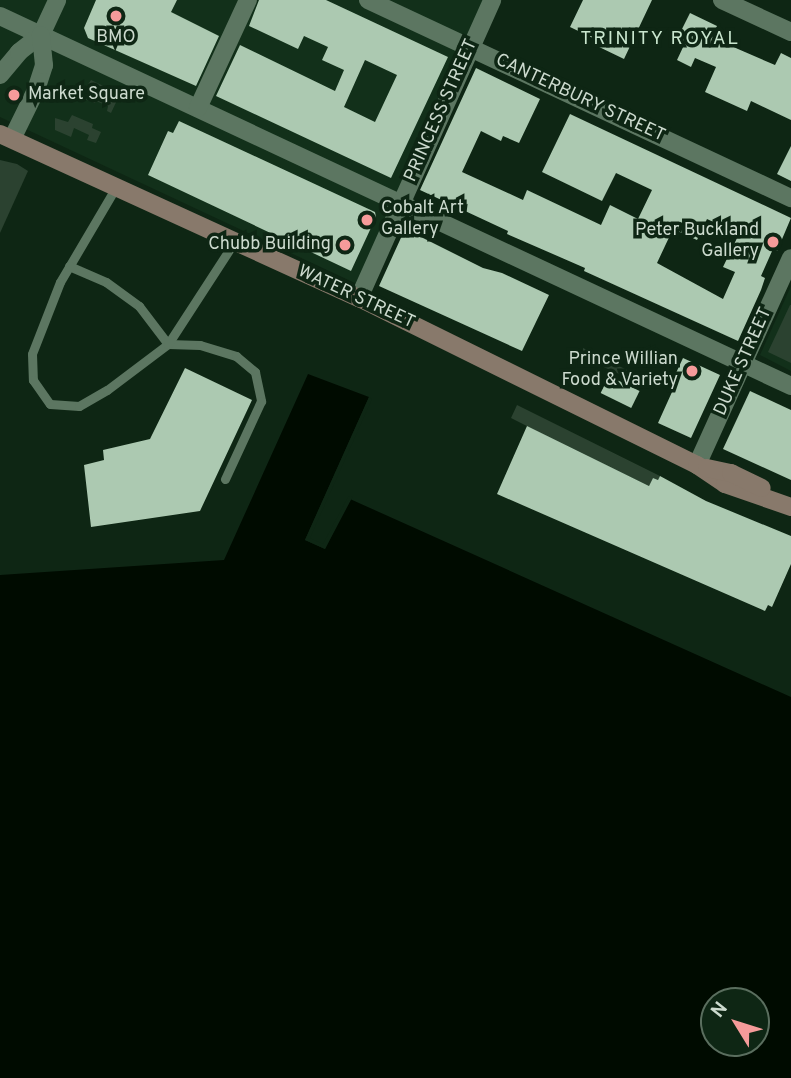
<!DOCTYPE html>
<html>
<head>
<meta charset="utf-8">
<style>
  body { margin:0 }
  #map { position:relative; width:791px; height:1078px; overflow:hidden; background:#0e2614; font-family:Overpass,sans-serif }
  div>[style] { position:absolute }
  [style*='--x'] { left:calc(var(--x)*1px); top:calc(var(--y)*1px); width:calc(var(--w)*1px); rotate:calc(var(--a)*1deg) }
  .built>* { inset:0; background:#12301a }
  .green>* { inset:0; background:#2b4230 }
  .water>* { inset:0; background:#000b00 }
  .pier>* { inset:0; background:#0e2614 }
  .building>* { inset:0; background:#acc9b1; transform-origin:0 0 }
  .service>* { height:9px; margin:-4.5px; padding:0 4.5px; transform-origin:4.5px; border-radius:4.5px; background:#5c7661 }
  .minor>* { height:18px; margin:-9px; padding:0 9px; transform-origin:9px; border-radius:9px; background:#5c7661 }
  .tertiary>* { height:18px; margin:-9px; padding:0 9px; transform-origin:9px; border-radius:9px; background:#5c7661 }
  .secondary>* { height:18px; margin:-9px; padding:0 9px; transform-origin:9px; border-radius:9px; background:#88796b }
  .dots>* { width:19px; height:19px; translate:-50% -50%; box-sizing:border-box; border:4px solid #0e2614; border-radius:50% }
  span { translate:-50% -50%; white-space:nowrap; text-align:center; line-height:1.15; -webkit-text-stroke:7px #0e2614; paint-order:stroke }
  .poi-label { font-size:18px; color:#ccdace }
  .left { translate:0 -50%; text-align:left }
  .right { translate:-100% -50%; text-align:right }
  .street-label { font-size:18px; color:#ccdace }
  .neighbourhood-label { font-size:19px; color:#c9e6ce; letter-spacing:2px }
  .north { position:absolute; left:700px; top:987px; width:70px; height:70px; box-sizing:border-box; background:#0e2614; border:2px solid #5a6e5e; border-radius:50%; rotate:308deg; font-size:19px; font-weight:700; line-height:28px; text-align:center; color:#ccdace }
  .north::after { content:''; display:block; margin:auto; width:24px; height:32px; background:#f59b9a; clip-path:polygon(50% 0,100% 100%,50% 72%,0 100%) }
</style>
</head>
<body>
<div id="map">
  <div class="built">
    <i style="clip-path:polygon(0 0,484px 0,357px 284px,0 117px)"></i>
    <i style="clip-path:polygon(791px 286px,791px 371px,760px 355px)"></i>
  </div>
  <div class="green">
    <i style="clip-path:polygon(91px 80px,120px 94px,111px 113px,107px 111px,108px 106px,96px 101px,95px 103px,84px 99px,82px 101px,84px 96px,97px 99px,99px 92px,87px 86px)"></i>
    <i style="clip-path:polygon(72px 115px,93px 124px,92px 128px,101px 132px,96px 143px,87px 140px,89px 135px,74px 128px,71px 137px,55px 130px,55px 118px,68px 122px)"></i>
    <i style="clip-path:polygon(0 160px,17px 164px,28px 171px,0 233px)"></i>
    <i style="clip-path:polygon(790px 305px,791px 305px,791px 363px,768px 352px)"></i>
    <i style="clip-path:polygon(583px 348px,629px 371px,626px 377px,588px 360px,583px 354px)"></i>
    <i style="clip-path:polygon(517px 405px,660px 476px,658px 480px,653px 478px,649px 486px,586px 456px,511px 418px)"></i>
  </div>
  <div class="water">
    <i style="clip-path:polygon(evenodd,308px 374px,369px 397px,305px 540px,325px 549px,350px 499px,791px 697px,791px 1078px,0 1078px,0 575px,224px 560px,308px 374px,714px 1001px,756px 1001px,756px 1043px,714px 1043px,714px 1001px)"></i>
  </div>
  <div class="pier">
    <i style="clip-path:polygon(369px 397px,372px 399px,310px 538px,323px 544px,348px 497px,353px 496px,325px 549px,305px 540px)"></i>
  </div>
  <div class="building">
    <i style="clip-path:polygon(96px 0,177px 0,171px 12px,219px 36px,196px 86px,88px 38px,84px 28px)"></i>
    <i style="clip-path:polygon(evenodd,259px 0,326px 0,448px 57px,391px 178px,216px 96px,240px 45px,335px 91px,344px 70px,322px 60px,328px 47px,304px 36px,298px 49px,249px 26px,259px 0,365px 60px,397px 75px,375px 122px,344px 107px,365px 60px)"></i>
    <i style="clip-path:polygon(583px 0,652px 0,624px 59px,595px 45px,597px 40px,570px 27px)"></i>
    <i style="clip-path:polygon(690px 13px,717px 26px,712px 37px,738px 49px,775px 65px,781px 53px,791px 58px,791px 120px,751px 101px,747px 111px,705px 92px,716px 67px,695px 58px,691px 67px,677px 60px,685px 43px,677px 39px)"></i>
    <i style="clip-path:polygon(evenodd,476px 68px,540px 99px,519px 143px,503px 136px,501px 141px,481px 131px,462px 172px,523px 200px,527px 190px,601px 225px,610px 205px,638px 219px,652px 190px,616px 173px,602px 201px,542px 172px,570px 114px,791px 218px,777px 251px,773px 249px,761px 276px,765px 278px,761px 290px,738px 341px,584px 271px,585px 268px,507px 234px,508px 231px,420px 190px,476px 68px,707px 219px,739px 234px,723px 267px,735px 272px,723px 299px,657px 263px,673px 229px,697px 240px,707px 219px)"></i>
    <i style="clip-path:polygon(179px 121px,375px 212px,376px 217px,351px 271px,148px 175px,168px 131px,173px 133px)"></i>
    <i style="clip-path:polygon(791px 146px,791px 181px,777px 174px)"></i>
    <i style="clip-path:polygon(405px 229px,483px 268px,502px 273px,549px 295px,522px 351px,379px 286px)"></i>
    <i style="clip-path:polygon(683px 358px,720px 375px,691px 438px,658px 423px,672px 392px,668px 390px)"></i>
    <i style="clip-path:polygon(185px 368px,252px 400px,200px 511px,91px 527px,84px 465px,104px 460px,103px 450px,150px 439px)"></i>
    <i style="left:609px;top:376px;width:34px;height:19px;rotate:26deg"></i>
    <i style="clip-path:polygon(750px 391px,791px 410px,791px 480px,723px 449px)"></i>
    <i style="clip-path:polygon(527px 426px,649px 486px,653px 478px,658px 480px,660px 476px,706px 501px,791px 536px,791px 564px,772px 607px,768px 605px,765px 611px,497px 494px)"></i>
  </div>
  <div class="service">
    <i style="--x:116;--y:187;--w:110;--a:120.5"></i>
    <i style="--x:60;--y:282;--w:77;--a:111.3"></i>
    <i style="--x:32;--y:354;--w:26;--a:88"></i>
    <i style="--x:33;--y:380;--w:29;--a:55"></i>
    <i style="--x:50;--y:404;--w:29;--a:4"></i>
    <i style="--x:79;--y:406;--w:32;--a:-30"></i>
    <i style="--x:107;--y:390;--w:76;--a:-37"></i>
    <i style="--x:168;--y:344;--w:32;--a:2"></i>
    <i style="--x:200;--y:345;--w:38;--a:17"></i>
    <i style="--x:236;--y:356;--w:25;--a:40"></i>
    <i style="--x:255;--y:372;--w:30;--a:78"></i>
    <i style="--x:261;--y:401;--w:86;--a:114.8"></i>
    <i style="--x:69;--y:266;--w:40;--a:23.4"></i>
    <i style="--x:106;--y:282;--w:41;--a:36"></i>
    <i style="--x:139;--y:306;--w:48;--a:52.7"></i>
    <i style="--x:168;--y:344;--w:123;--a:-57"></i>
  </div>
  <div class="minor">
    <i style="--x:368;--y:0;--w:467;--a:25.1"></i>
    <i style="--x:722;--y:0;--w:76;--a:24.9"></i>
    <i style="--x:0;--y:16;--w:873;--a:25.07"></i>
    <i style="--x:198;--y:108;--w:119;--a:-65.2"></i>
    <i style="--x:359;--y:298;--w:326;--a:-65.9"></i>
  </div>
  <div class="tertiary">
    <i style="--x:0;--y:75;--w:30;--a:-50"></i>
    <i style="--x:19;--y:52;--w:28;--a:-38"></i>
    <i style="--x:41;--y:35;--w:38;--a:-65"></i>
    <i style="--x:12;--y:139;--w:55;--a:-63.9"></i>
    <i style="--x:36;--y:90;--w:26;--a:-72"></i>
    <i style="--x:44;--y:65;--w:30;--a:-96"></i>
    <i style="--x:697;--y:465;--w:227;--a:-65.6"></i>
  </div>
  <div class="secondary">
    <i style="--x:0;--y:134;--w:395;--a:24.6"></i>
    <i style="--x:359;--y:298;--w:377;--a:26.3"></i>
    <i style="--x:697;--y:465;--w:34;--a:34"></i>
    <i style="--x:725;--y:484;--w:70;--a:19.2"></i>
    <i style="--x:707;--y:468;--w:25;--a:12"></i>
    <i style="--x:731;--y:473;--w:34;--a:26"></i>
  </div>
  <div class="dots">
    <i style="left:116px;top:16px;background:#f59b9a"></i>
    <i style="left:14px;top:95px;background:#f59b9a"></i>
    <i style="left:367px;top:220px;background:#f59b9a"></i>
    <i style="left:773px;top:242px;background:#f59b9a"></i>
    <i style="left:345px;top:245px;background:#f59b9a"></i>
    <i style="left:692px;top:371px;background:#f59b9a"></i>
  </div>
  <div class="poi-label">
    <span style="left:116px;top:38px">BMO</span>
    <span class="left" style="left:28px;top:95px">Market Square</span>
    <span class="left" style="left:381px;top:220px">Cobalt Art<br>Gallery</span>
    <span class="right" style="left:759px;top:242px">Peter Buckland<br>Gallery</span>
    <span class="right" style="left:331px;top:245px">Chubb Building</span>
    <span class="right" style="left:678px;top:371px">Prince Willian<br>Food &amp; Variety</span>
  </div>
  <div class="street-label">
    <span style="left:580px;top:99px;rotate:25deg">CANTERBURY STREET</span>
    <span style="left:442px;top:111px;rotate:-66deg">PRINCESS STREET</span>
    <span style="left:356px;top:298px;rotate:25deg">WATER STREET</span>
    <span style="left:744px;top:362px;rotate:-66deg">DUKE STREET</span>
  </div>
  <div class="neighbourhood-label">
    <span style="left:660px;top:40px">TRINITY ROYAL</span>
  </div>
  <div class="north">N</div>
</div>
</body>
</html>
